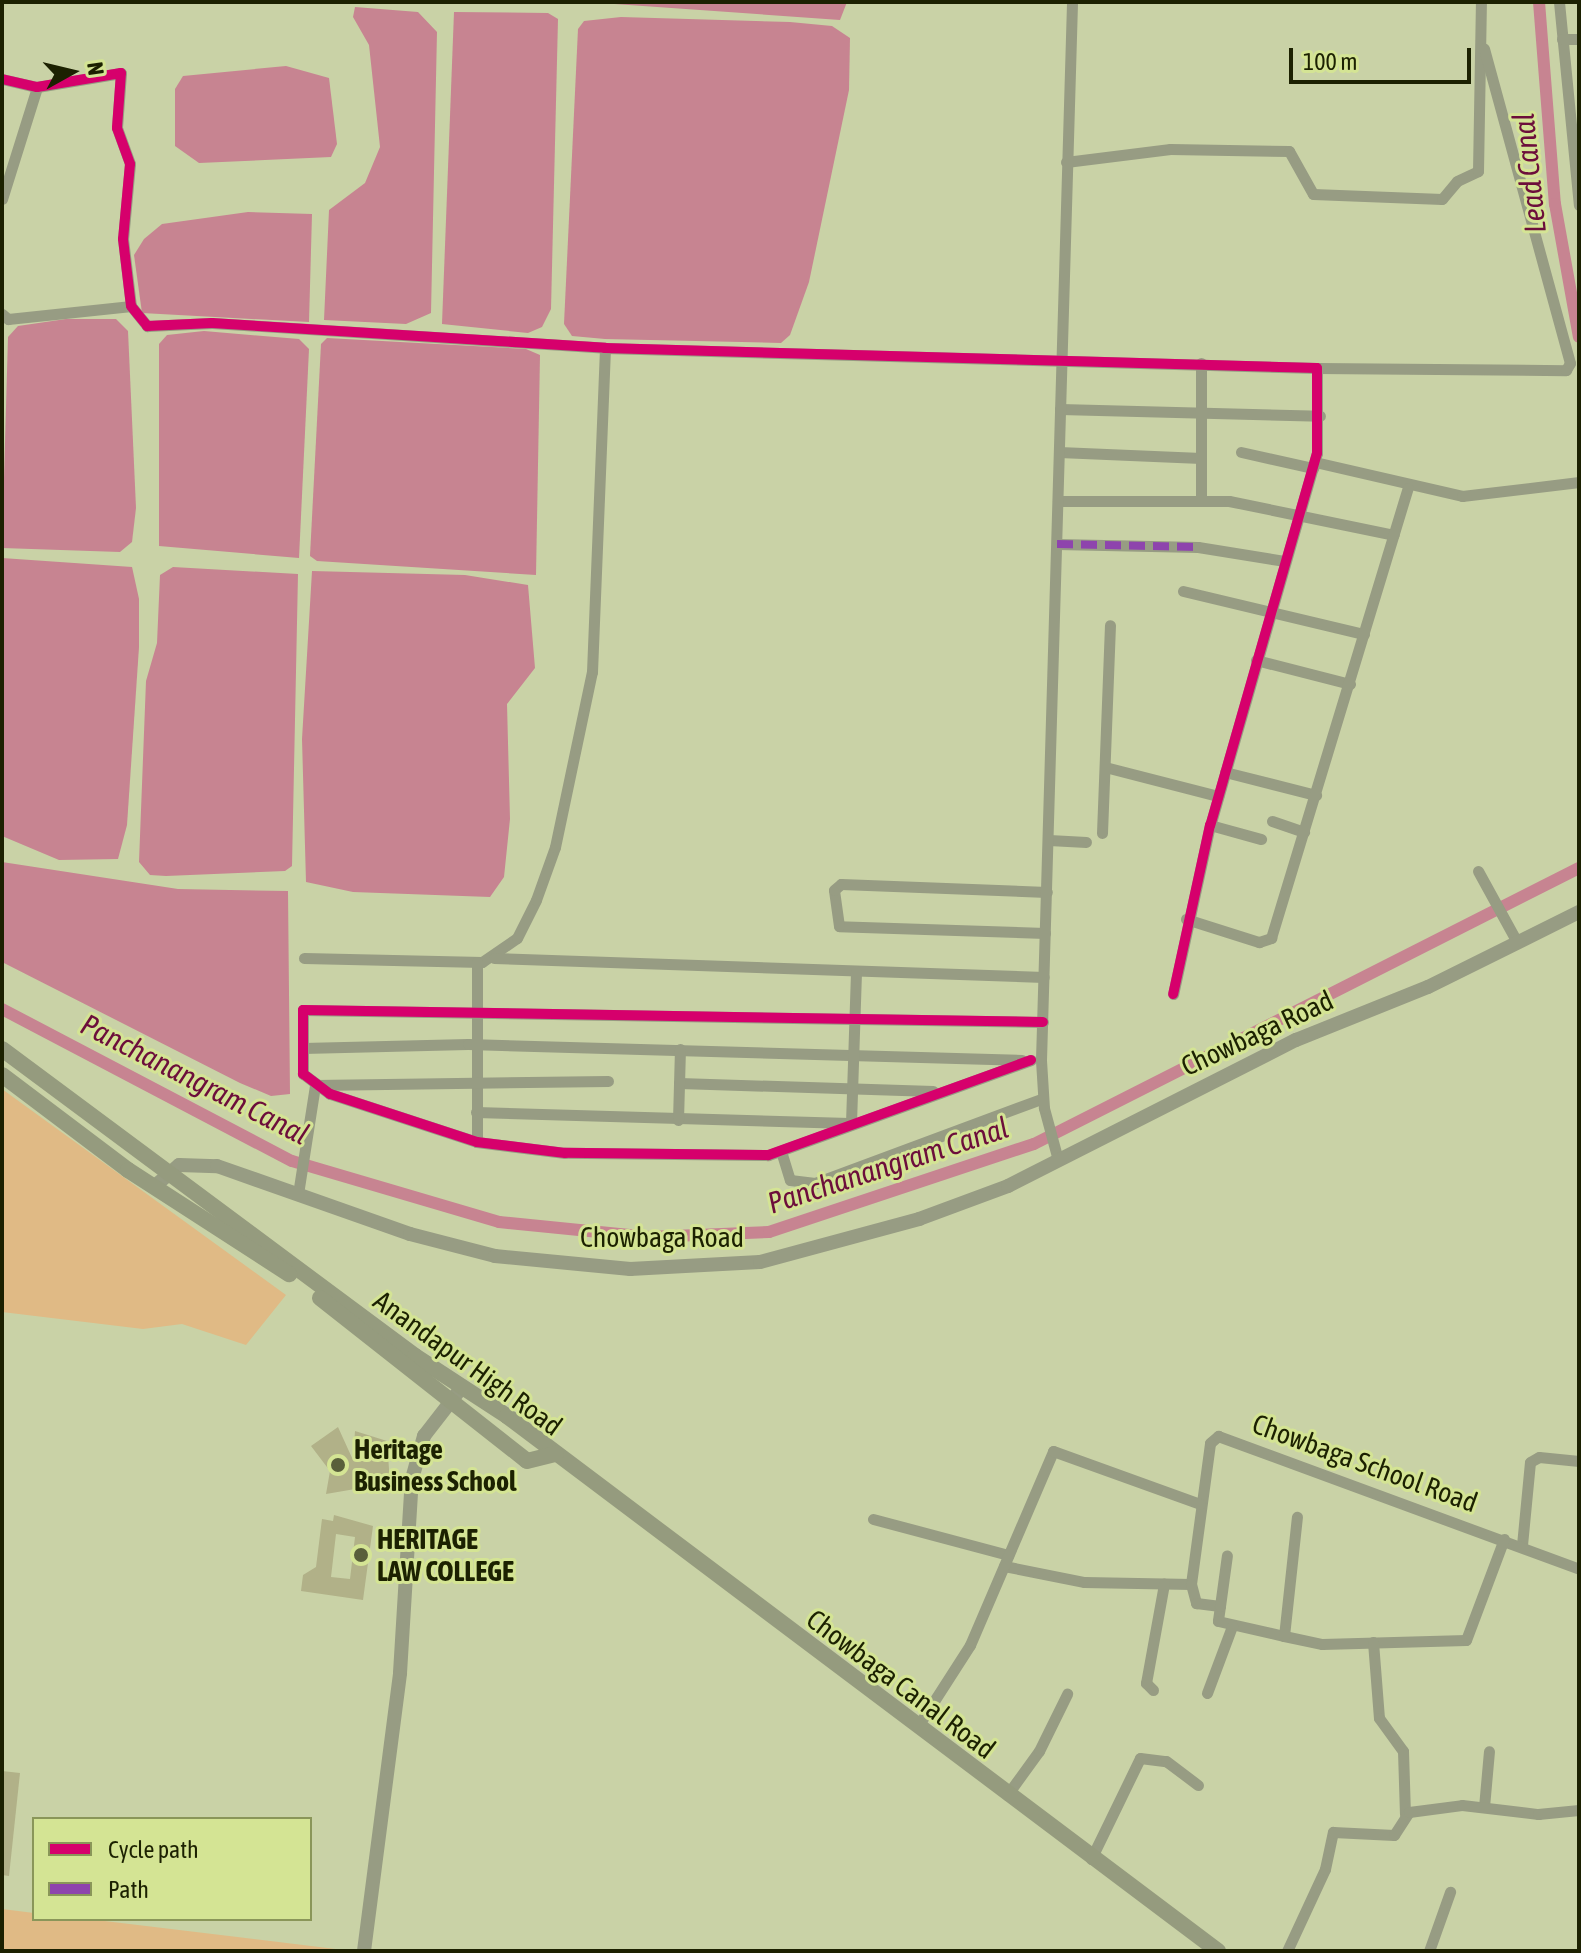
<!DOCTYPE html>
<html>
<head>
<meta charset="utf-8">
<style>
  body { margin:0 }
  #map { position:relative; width:1581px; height:1953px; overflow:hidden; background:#c9d2a6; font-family:"Asap Condensed",sans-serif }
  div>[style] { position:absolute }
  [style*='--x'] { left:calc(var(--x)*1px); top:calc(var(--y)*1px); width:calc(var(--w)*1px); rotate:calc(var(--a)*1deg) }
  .green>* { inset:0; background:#e0ba85 }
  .water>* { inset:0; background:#c78491 }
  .canal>* { height:12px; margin:-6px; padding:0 6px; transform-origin:6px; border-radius:6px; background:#c78491 }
  .building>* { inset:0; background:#b1b188 }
  .minor>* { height:11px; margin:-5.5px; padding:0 5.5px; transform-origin:5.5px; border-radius:5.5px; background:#979c83 }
  .tertiary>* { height:14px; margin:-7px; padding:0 7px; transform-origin:7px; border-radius:7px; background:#979c83 }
  .secondary>* { height:16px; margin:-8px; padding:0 8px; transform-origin:8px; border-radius:8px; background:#959b7e }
  .quiet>* { height:8px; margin-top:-4px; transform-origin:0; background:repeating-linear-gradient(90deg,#8e44ad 0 16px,transparent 0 24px) }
  .cycleway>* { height:10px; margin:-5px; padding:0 5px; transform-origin:5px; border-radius:5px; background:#d6006c }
  .dots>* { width:22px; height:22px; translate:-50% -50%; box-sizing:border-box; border:4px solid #d4e494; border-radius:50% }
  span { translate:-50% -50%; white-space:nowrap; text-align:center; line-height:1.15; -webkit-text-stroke:6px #d4e494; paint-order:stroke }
  .street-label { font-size:28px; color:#1c2101 }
  .poi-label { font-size:28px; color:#1c2101; font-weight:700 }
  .left { translate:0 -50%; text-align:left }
  .water-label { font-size:30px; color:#6c0e3b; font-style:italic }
  .frame { position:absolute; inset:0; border:4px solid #1c2101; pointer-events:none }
  .legend { position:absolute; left:32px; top:1817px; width:280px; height:104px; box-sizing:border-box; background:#d4e494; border:2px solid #8a9659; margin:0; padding:10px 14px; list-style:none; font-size:24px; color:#1c2101 }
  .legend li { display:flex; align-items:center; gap:16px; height:40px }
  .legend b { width:40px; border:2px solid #8a9659 }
  .north { position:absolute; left:32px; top:32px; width:80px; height:80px; -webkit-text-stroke:6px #d4e494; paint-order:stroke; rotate:82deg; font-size:22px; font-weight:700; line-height:32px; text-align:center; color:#1c2101 }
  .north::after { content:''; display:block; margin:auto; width:28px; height:36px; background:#1c2101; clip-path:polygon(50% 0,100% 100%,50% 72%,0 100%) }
  .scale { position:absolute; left:1289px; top:48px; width:182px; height:36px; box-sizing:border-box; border:4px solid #1c2101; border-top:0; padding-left:10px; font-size:24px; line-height:28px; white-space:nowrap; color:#1c2101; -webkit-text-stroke:6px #d4e494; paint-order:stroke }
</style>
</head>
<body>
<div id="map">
  <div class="green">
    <i style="clip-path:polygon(2px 1089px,286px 1295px,246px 1345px,182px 1324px,143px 1329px,2px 1312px)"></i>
    <i style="clip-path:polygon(2px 1909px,34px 1913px,34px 1919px,88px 1919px,352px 1951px,2px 1951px)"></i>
  </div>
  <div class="water">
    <i style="clip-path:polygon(586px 2px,847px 2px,840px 20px)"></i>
    <i style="clip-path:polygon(355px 7px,418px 12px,437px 32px,431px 313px,406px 324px,324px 320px,329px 210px,365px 183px,380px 147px,369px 45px,353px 17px)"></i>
    <i style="clip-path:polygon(454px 12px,548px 13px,558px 19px,551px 309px,542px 327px,528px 333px,442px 324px)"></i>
    <i style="clip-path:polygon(621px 17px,790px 22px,832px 26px,850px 38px,849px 90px,809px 282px,790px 335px,781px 343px,605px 339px,572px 336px,564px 324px,578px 29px,584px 21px)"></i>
    <i style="clip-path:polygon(286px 66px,329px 78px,337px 144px,331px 157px,199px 163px,175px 146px,175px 89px,183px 76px)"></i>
    <i style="clip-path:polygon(248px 212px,312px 214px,309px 322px,142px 313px,134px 255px,144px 239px,162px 224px)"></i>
    <i style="clip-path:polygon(66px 319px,116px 319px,128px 331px,136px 508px,132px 542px,120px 552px,2px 548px,8px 337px,18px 326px)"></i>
    <i style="clip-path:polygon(204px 331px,299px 339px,309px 349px,299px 558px,159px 546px,159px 344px,167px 335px)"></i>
    <i style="clip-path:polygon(327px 338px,526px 349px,540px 355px,536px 575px,317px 561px,310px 556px,321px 344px)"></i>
    <i style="clip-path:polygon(2px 558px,132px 567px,139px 599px,139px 647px,127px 825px,118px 859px,59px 860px,2px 836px)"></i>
    <i style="clip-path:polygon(173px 567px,298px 574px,292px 866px,285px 871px,166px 876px,150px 875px,139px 862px,146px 681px,157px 643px,160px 575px)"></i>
    <i style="clip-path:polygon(312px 571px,465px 575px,528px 585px,535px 668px,507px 704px,510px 819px,504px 877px,490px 897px,353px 892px,306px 882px,302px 739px)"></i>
    <i style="clip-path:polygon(2px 862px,178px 889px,288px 891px,290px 1094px,271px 1096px,240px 1083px,2px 962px)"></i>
  </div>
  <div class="canal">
    <i style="--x:1539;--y:2;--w:203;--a:85.5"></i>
    <i style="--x:1555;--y:204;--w:135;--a:79.8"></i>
    <i style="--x:2;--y:1009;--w:327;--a:27.7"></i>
    <i style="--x:292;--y:1161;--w:216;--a:16.4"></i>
    <i style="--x:499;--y:1222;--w:151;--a:5.7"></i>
    <i style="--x:649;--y:1237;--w:120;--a:-2.4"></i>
    <i style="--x:769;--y:1232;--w:279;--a:-18.4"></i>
    <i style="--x:1034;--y:1144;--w:611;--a:-26.86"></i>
  </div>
  <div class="building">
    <i style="clip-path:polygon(338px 1427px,353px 1460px,355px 1431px,387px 1441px,390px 1483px,326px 1494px,330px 1471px,311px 1446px)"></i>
    <i style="clip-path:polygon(evenodd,334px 1515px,373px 1526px,363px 1600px,301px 1591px,303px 1575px,316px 1567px,322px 1519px,333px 1521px,334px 1515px,336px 1534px,355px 1537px,350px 1579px,331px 1577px,336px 1534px)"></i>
    <i style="clip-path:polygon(2px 1771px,20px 1773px,9px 1876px,2px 1875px)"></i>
  </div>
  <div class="minor">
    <i style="--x:1559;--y:2;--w:204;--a:84.4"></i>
    <i style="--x:1562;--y:39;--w:17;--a:0"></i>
    <i style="--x:2;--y:79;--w:36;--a:13"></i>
    <i style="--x:37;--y:87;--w:85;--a:-9.5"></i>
    <i style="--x:121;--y:73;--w:55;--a:94.2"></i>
    <i style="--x:117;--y:128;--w:38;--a:70"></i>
    <i style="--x:130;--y:164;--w:75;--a:95.3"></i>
    <i style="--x:123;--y:239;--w:67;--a:83.2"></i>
    <i style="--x:131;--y:306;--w:26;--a:51"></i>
    <i style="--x:147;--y:326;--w:65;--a:-2.6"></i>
    <i style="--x:212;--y:323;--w:394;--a:3.6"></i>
    <i style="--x:605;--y:348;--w:712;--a:1.61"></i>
    <i style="--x:1317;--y:368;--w:85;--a:90"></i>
    <i style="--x:1317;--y:453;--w:387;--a:106"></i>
    <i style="--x:1210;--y:825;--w:173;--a:102.3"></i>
    <i style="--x:1066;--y:162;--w:105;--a:-7.1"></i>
    <i style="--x:1170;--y:149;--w:119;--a:1"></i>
    <i style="--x:1289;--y:151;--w:49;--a:60.8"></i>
    <i style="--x:1313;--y:194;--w:129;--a:2.2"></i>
    <i style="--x:1442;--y:199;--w:23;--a:-50"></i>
    <i style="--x:1457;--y:181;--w:23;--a:-25"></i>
    <i style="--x:1478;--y:171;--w:169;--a:-89"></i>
    <i style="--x:2;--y:199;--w:117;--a:-72.6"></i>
    <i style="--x:2;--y:314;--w:8;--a:40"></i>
    <i style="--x:8;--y:319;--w:124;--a:-6"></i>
    <i style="--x:1317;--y:368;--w:249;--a:0.5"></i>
    <i style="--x:1566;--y:370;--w:8;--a:-60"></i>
    <i style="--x:1570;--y:363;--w:326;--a:-105.3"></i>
    <i style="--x:1060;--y:409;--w:260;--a:1.5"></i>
    <i style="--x:1059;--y:452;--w:142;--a:2.4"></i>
    <i style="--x:1241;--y:452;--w:74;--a:12.5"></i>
    <i style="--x:1315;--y:462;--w:151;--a:13"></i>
    <i style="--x:1462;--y:496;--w:118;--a:-6.8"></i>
    <i style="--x:1201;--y:499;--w:136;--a:-90"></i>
    <i style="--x:1058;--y:501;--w:171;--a:0"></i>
    <i style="--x:1229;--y:501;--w:168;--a:11.6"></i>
    <i style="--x:1057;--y:544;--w:141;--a:1.2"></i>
    <i style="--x:1198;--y:547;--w:87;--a:9.2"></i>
    <i style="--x:1183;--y:591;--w:186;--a:13.4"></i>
    <i style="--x:1256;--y:660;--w:97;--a:14.3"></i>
    <i style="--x:1105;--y:767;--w:117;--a:14.4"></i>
    <i style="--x:1225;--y:772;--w:94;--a:14.2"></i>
    <i style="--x:1272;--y:821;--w:34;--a:19"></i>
    <i style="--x:1210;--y:825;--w:53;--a:15.4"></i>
    <i style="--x:1102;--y:833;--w:208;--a:-87.8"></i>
    <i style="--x:1049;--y:840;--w:37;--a:3"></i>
    <i style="--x:1478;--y:871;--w:81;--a:61.2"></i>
    <i style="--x:1186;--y:919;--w:77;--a:17.5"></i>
    <i style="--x:1259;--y:942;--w:13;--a:-18"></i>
    <i style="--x:1271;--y:938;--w:470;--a:-73.1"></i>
    <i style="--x:1045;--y:933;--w:206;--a:-178.1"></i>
    <i style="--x:839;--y:926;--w:36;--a:-98"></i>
    <i style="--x:834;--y:890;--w:9;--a:-41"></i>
    <i style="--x:841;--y:884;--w:206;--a:2.2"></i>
    <i style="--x:304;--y:958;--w:178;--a:1.3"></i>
    <i style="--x:482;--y:962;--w:42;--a:-34.4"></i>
    <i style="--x:517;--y:938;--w:42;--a:-63.4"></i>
    <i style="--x:536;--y:900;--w:56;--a:-70.3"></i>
    <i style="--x:555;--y:847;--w:179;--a:-78.1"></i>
    <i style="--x:592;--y:672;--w:324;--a:-87.7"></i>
    <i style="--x:494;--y:958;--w:550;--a:1.98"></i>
    <i style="--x:303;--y:1048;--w:165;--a:-1.4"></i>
    <i style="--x:468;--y:1044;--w:554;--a:1.65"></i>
    <i style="--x:1031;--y:1060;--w:280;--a:160.1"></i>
    <i style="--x:768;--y:1155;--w:203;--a:-179.4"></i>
    <i style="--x:565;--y:1153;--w:89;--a:-172.9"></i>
    <i style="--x:477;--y:1142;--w:155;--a:-161.9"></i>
    <i style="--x:330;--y:1094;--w:34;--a:-143"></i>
    <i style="--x:303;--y:1074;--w:64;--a:-90"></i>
    <i style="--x:303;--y:1010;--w:740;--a:0.93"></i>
    <i style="--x:679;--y:1083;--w:254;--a:1.8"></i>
    <i style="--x:476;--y:1112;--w:373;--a:1.7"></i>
    <i style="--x:678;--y:1120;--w:71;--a:-88.4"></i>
    <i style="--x:851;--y:1123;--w:152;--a:-88.1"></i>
    <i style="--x:477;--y:1142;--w:180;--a:-90"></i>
    <i style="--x:781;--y:1151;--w:30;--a:73"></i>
    <i style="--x:790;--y:1180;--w:25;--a:7"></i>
    <i style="--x:815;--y:1183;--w:243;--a:-20.4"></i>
    <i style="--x:1058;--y:1160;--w:54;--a:-105.1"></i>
    <i style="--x:1044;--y:1108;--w:48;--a:-93.6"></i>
    <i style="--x:1041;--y:1060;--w:1058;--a:-88.32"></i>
    <i style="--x:298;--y:1194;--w:110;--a:-81.1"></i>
    <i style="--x:315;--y:1085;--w:293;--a:-0.8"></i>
    <i style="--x:873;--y:1519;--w:140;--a:14.9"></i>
    <i style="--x:1522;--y:1545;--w:83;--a:-84.5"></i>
    <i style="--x:1530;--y:1462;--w:10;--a:-29"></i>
    <i style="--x:1539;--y:1457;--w:40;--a:5.7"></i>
    <i style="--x:1004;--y:1566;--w:82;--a:11.3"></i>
    <i style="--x:1084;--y:1582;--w:107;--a:1.1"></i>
    <i style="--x:1191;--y:1584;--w:142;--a:-82.3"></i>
    <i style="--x:1210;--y:1443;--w:11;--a:-41"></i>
    <i style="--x:1218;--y:1436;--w:385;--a:20.2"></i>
    <i style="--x:1191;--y:1584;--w:20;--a:75"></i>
    <i style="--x:1196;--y:1603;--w:24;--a:7"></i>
    <i style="--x:1220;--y:1606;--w:15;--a:98"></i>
    <i style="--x:1218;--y:1621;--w:68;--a:12.8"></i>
    <i style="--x:1284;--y:1636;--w:39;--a:12"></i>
    <i style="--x:1322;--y:1644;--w:144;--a:-1.6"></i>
    <i style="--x:1466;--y:1640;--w:108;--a:-69.4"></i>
    <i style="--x:1220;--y:1606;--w:51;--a:-82.2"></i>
    <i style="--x:1284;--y:1636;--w:120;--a:-83.8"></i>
    <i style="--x:1373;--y:1642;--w:76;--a:85.5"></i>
    <i style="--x:1379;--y:1718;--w:41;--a:54"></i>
    <i style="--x:1403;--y:1751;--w:63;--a:88.2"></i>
    <i style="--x:1153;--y:1690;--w:10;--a:-135"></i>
    <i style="--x:1146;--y:1683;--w:101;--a:-79.7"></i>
    <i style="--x:1207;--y:1693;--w:72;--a:-69.5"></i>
    <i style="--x:918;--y:1726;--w:96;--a:-57.3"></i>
    <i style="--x:970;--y:1645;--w:211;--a:-66.8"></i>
    <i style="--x:1053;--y:1451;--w:156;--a:19.8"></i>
    <i style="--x:1007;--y:1795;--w:54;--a:-54"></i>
    <i style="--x:1039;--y:1751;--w:64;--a:-63.8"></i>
    <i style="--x:1484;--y:1807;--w:56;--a:-84.9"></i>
    <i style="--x:1091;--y:1859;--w:112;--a:-64.1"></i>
    <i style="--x:1140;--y:1758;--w:26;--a:7"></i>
    <i style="--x:1166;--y:1761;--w:40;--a:37"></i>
    <i style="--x:1287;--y:1951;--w:90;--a:-65.1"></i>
    <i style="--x:1325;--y:1869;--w:38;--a:-78"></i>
    <i style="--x:1333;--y:1832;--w:61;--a:2.8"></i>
    <i style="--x:1394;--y:1835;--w:27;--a:-57"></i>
    <i style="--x:1409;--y:1812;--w:53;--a:-7.5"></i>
    <i style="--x:1462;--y:1805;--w:77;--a:6.8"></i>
    <i style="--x:1538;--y:1814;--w:41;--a:-5.6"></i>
    <i style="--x:1429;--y:1951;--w:63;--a:-70.4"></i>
  </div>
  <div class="tertiary">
    <i style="--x:155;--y:1186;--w:32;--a:-41"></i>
    <i style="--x:179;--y:1165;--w:38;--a:2"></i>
    <i style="--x:217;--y:1166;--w:205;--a:19.4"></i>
    <i style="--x:410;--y:1234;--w:88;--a:14.5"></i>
    <i style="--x:495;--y:1256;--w:136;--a:5.5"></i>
    <i style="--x:630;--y:1269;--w:130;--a:-3.1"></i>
    <i style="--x:760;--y:1262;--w:165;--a:-15.1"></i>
    <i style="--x:919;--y:1219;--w:95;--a:-20.3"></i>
    <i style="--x:1008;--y:1186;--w:323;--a:-26.9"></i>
    <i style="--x:1296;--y:1040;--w:142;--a:-21.9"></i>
    <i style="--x:1428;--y:987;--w:169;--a:-26.4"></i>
    <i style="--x:364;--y:1951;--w:280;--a:-82.6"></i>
    <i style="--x:400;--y:1673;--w:194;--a:-86.5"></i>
    <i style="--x:412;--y:1479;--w:45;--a:-74.4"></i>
    <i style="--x:424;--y:1436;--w:62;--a:-52.2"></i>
  </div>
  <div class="secondary">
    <i style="--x:2;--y:1049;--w:515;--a:36.62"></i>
    <i style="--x:415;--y:1356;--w:110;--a:33.1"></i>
    <i style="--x:507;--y:1416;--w:890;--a:36.96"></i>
    <i style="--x:2;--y:1075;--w:158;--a:37"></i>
    <i style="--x:128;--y:1170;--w:192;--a:32.9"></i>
    <i style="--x:320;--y:1298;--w:263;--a:38.2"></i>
    <i style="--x:527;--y:1461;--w:30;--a:-14"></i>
  </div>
  <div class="quiet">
    <i style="--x:1057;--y:544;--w:141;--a:1.2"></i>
  </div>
  <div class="cycleway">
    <i style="--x:2;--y:79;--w:36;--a:13"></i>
    <i style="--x:37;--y:87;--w:85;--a:-9.5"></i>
    <i style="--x:121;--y:73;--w:55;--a:94.2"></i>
    <i style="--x:117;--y:128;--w:38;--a:70"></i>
    <i style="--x:130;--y:164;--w:75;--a:95.3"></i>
    <i style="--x:123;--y:239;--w:67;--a:83.2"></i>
    <i style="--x:131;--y:306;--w:26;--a:51"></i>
    <i style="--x:147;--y:326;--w:65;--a:-2.6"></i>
    <i style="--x:212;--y:323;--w:394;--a:3.6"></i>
    <i style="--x:605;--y:348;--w:712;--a:1.61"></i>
    <i style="--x:1317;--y:368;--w:85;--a:90"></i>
    <i style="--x:1317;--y:453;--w:387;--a:106"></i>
    <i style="--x:1210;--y:825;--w:173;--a:102.3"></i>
    <i style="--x:1031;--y:1060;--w:280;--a:160.1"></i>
    <i style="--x:768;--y:1155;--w:203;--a:-179.4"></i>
    <i style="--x:565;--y:1153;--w:89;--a:-172.9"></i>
    <i style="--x:477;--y:1142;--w:155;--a:-161.9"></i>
    <i style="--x:330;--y:1094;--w:34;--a:-143"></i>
    <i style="--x:303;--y:1074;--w:64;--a:-90"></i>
    <i style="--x:303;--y:1010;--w:740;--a:0.93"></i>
  </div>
  <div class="dots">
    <i style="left:338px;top:1465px;background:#595f3b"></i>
    <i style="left:361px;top:1555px;background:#595f3b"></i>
  </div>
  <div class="street-label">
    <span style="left:1257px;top:1033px;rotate:-25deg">Chowbaga Road</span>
    <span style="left:662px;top:1237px">Chowbaga Road</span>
    <span style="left:468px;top:1363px;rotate:36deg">Anandapur High Road</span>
    <span style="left:1365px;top:1463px;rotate:20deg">Chowbaga School Road</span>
    <span style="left:901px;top:1684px;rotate:37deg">Chowbaga Canal Road</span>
  </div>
  <div class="poi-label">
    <span class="left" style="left:354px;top:1465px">Heritage<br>Business School</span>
    <span class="left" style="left:377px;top:1555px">HERITAGE<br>LAW COLLEGE</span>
  </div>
  <div class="water-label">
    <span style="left:1529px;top:173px;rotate:-96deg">Lead Canal</span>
    <span style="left:195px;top:1079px;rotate:27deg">Panchanangram Canal</span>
    <span style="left:888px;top:1165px;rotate:-18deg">Panchanangram Canal</span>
  </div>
  <div class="frame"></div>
  <ul class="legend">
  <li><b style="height:10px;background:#d6006c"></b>Cycle path</li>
  <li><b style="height:10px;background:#8e44ad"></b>Path</li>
  </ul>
  <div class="north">N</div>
  <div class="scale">100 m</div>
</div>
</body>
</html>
